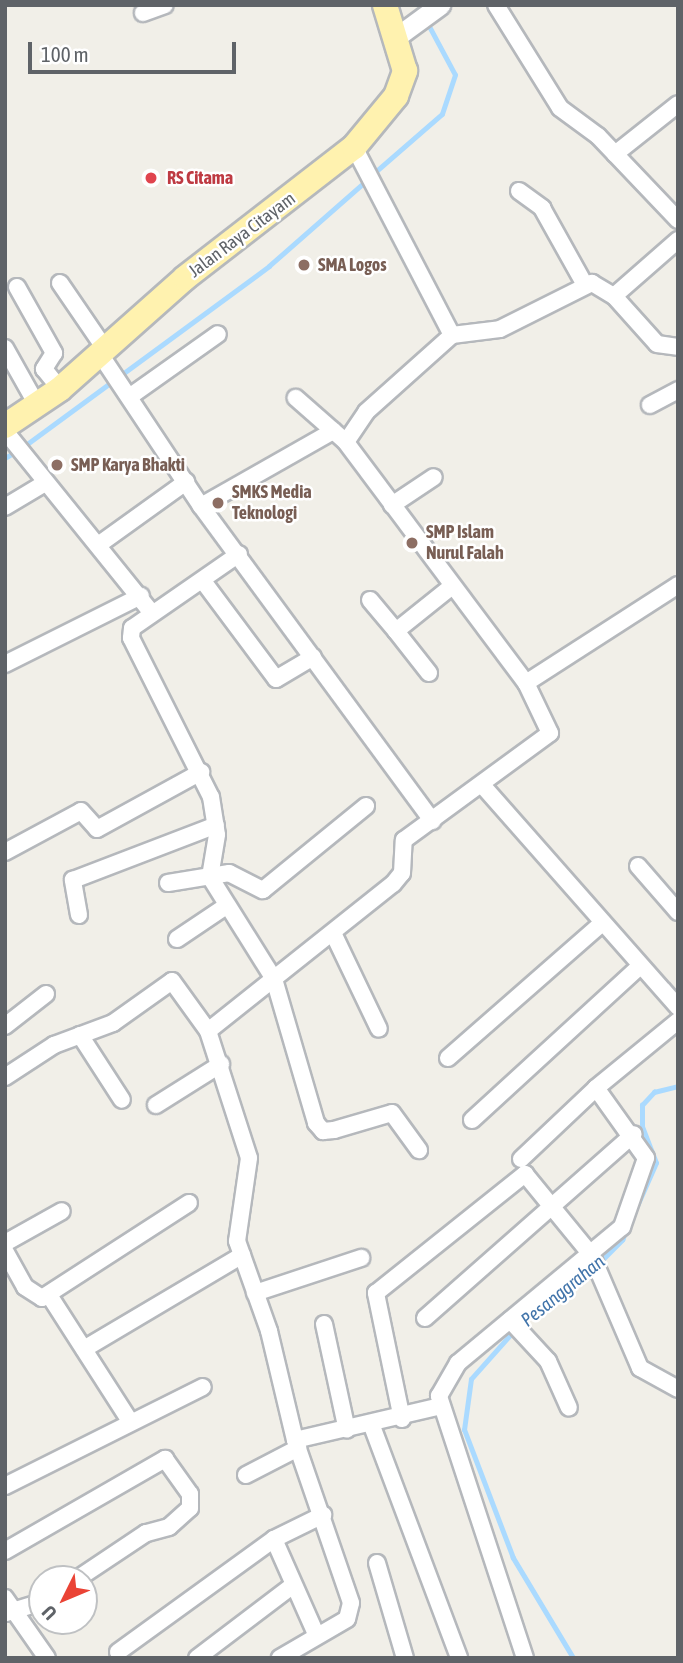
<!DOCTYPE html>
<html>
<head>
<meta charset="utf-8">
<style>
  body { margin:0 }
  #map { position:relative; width:683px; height:1663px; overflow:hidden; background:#f1efe8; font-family:"Asap Condensed",sans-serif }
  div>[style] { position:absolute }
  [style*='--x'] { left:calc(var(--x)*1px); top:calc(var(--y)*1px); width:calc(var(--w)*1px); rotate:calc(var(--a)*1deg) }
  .stream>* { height:4.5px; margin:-2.25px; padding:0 2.25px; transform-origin:2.25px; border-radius:2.25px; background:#aadaff }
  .roads { filter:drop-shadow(2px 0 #b5b8bc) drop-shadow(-2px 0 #b5b8bc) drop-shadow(0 2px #b5b8bc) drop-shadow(0 -2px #b5b8bc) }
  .minor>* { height:16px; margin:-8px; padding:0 8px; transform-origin:8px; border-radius:8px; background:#fff }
  .tertiary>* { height:19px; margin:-9.5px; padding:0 9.5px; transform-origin:9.5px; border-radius:9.5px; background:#fff }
  .primary>* { height:24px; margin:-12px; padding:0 12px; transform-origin:12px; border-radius:12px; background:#fff2af }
  .dots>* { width:19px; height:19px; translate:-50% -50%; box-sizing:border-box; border:4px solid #fff; border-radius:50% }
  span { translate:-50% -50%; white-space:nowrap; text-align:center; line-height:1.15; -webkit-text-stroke:5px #fff; paint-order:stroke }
  .health-label { font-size:18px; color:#be3a42; font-weight:700 }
  .left { translate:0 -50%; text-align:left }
  .street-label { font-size:18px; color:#5f6368 }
  .education-label { font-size:18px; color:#785e54; font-weight:700 }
  .water-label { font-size:19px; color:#4174aa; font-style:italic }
  .frame { position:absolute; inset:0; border:7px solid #5f6368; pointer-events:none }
  .north { position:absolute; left:28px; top:1565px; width:70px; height:70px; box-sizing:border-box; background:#fff; border:2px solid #bfc1c3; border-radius:50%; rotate:227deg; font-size:19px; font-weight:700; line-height:28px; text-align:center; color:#5f6368 }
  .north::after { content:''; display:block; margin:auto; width:24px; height:32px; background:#ea4335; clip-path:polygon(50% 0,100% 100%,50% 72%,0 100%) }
  .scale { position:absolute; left:28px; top:42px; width:208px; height:32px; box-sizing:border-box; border:4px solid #5f6368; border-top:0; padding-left:9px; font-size:21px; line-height:24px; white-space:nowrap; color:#5f6368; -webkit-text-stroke:5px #fff; paint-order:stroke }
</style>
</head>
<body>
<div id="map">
  <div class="stream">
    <i style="--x:373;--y:174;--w:91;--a:-41"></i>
    <i style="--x:442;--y:114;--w:41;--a:-71.6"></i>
    <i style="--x:455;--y:75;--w:61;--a:-118.2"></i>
    <i style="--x:23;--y:447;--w:305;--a:-36.3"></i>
    <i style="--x:269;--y:266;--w:130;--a:-41.3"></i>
    <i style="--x:5;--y:458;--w:12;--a:-31"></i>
    <i style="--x:599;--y:1263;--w:33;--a:-45"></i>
    <i style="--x:622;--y:1240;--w:84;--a:-66.2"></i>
    <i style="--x:656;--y:1163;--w:39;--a:-111"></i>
    <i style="--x:642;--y:1127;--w:22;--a:-90"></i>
    <i style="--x:642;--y:1105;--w:18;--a:-47"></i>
    <i style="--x:654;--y:1092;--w:25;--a:-14"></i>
    <i style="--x:573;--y:1658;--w:117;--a:-121"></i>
    <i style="--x:513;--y:1558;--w:137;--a:-110.9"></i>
    <i style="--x:464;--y:1430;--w:51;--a:-82.2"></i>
    <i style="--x:471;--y:1379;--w:84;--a:-48.4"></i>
    <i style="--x:527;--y:1316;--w:81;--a:-35.5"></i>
  </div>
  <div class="roads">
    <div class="minor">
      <i style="--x:496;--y:5;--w:121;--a:58.1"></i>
      <i style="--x:560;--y:108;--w:47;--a:36.4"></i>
      <i style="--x:598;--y:136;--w:116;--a:46.4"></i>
      <i style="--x:143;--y:13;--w:23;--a:-20"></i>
      <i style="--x:354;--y:147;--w:212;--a:62.5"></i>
      <i style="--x:615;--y:154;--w:80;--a:-38.4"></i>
      <i style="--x:519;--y:191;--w:29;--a:36"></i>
      <i style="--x:542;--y:208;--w:88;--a:60.8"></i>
      <i style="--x:60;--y:283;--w:80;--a:55.7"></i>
      <i style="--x:17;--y:287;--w:76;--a:60.7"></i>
      <i style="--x:54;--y:353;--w:19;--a:122"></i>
      <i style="--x:44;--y:369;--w:26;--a:51"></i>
      <i style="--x:614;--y:296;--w:85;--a:-41.2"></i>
      <i style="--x:5;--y:348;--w:65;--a:60.7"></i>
      <i style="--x:100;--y:354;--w:182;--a:56.4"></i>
      <i style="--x:201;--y:506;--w:391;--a:53.7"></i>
      <i style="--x:132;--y:395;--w:105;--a:-35.3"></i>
      <i style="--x:650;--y:405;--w:32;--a:-28"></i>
      <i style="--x:5;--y:431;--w:234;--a:51.1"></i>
      <i style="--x:346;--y:442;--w:36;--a:-56"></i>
      <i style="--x:366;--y:412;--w:115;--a:-41.8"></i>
      <i style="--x:452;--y:335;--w:48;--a:-7.1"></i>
      <i style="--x:500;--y:329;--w:103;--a:-26.6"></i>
      <i style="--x:592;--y:283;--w:26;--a:31"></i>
      <i style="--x:614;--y:296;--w:64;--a:48.1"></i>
      <i style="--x:657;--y:344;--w:21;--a:8"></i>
      <i style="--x:392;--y:505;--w:50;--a:-33.7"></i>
      <i style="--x:201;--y:506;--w:152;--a:-29.6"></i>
      <i style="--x:5;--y:507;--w:47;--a:-31"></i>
      <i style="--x:101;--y:543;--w:105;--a:-35.7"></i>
      <i style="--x:239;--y:554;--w:130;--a:145.3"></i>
      <i style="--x:132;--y:628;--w:10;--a:96"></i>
      <i style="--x:131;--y:638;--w:178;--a:63.3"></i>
      <i style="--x:211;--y:797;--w:38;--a:81"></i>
      <i style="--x:217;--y:835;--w:43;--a:99.5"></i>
      <i style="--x:210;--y:877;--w:120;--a:57.9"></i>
      <i style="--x:274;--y:979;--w:150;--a:73.7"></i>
      <i style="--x:316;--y:1123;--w:11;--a:49"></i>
      <i style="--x:323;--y:1131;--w:11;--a:-5"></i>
      <i style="--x:334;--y:1130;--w:60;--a:-16.3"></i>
      <i style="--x:392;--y:1113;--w:46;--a:53.9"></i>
      <i style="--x:203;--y:581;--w:122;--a:53.3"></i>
      <i style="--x:276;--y:679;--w:43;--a:-30.7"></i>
      <i style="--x:370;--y:600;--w:40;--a:50"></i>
      <i style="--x:5;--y:664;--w:152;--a:-26.6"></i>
      <i style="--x:429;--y:673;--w:53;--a:-128.2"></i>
      <i style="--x:396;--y:631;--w:70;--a:-38.7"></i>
      <i style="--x:526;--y:683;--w:181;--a:-32.8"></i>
      <i style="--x:483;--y:786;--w:295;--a:48.6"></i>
      <i style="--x:5;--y:852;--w:86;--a:-28.3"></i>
      <i style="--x:81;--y:811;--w:24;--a:48"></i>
      <i style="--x:97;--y:829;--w:119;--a:-28.7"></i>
      <i style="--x:638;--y:866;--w:61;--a:49"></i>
      <i style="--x:168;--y:883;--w:62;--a:-9.3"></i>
      <i style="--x:229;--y:873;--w:38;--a:27"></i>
      <i style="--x:263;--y:890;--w:133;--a:-39.2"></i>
      <i style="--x:79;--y:915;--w:36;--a:-100"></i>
      <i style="--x:73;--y:880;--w:153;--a:-21"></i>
      <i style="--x:333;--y:933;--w:106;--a:64.4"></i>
      <i style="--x:177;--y:939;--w:59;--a:-34"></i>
      <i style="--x:5;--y:1026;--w:52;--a:-38"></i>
      <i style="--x:208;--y:1031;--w:236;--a:-38.5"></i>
      <i style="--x:393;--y:884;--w:14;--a:-51"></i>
      <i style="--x:402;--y:873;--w:33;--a:-87"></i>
      <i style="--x:404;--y:840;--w:181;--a:-36.2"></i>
      <i style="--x:550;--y:733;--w:55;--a:-115.6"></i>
      <i style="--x:526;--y:683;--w:301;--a:-126.8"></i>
      <i style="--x:346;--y:442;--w:67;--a:-138.7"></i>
      <i style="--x:80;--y:1035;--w:77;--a:57.1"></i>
      <i style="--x:448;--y:1058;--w:203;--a:-41.2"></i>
      <i style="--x:5;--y:1077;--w:59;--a:-33.1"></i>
      <i style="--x:54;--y:1045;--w:63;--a:-20.4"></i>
      <i style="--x:113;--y:1023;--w:72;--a:-35.4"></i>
      <i style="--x:172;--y:981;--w:62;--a:54.2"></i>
      <i style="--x:208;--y:1031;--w:133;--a:72.1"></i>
      <i style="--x:249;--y:1158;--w:84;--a:98.2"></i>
      <i style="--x:237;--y:1241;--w:96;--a:70.4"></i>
      <i style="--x:269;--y:1331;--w:112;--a:76.6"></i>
      <i style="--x:295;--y:1440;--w:172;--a:71"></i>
      <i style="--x:351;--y:1603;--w:16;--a:104"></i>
      <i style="--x:347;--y:1619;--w:78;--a:149.8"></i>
      <i style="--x:156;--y:1105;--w:77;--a:-32.2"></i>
      <i style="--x:472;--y:1120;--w:226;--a:-42.5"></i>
      <i style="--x:521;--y:1159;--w:103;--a:-43.4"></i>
      <i style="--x:5;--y:1243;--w:65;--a:-29.3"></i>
      <i style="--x:5;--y:1251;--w:41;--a:60.9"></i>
      <i style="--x:25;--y:1287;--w:20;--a:33"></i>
      <i style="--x:42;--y:1298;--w:175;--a:-32.9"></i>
      <i style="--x:255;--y:1293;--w:112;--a:-18.3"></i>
      <i style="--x:49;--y:1295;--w:150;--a:57.3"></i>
      <i style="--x:425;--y:1318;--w:278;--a:-41.4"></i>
      <i style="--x:510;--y:1320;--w:56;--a:47.2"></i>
      <i style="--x:548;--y:1361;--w:51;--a:65.9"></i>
      <i style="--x:324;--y:1324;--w:108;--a:77.8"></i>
      <i style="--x:84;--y:1349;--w:184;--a:-30.7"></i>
      <i style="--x:402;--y:1419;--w:129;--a:-101.7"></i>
      <i style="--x:376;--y:1293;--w:191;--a:-38.6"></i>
      <i style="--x:525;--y:1174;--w:106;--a:50.7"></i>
      <i style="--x:592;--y:1256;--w:122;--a:66.8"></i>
      <i style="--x:640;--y:1368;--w:43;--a:28.9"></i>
      <i style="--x:372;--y:1426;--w:248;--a:69.4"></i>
      <i style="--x:295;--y:1440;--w:146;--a:-13.1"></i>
      <i style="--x:246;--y:1475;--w:59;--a:-27.4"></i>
      <i style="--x:5;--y:1486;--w:221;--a:-26.6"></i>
      <i style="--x:5;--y:1551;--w:185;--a:-29.9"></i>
      <i style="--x:165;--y:1459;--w:43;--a:54.5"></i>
      <i style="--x:190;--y:1494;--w:14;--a:90"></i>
      <i style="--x:190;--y:1508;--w:28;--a:138"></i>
      <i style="--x:169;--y:1527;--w:24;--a:165"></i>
      <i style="--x:146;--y:1533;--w:83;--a:146.3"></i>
      <i style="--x:377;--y:1563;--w:99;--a:73.6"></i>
      <i style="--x:5;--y:1598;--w:73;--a:55"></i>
      <i style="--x:6;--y:1613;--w:38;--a:-17"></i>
      <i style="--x:316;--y:1634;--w:104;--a:-113.9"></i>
      <i style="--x:274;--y:1539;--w:55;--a:-26.1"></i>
      <i style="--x:118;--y:1652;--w:193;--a:-35.9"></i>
      <i style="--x:197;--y:1658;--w:119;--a:-37.2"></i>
      <i style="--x:525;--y:1658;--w:276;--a:-108.2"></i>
      <i style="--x:439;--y:1396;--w:38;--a:-60"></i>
      <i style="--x:458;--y:1363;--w:213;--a:-39.7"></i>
      <i style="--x:622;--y:1227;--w:73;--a:-70.8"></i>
      <i style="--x:646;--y:1158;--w:86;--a:-125.5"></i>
      <i style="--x:596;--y:1088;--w:106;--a:-39.3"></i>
    </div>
    <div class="tertiary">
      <i style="--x:399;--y:35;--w:51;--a:-36.2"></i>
    </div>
    <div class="primary">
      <i style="--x:5;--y:426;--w:66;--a:-33.9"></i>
      <i style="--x:60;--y:389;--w:167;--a:-41.6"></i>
      <i style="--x:185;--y:278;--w:214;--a:-37.8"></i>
      <i style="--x:354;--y:147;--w:66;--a:-50.5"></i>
      <i style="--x:396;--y:96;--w:27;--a:-70"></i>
      <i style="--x:405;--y:71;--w:69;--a:-106.9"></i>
    </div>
  </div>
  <div class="dots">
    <i style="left:151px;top:178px;background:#e0444e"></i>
    <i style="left:304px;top:265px;background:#8d6e63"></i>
    <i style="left:57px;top:465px;background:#8d6e63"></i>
    <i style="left:218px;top:503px;background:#8d6e63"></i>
    <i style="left:412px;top:543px;background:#8d6e63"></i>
  </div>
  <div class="health-label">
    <span class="left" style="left:167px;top:178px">RS Citama</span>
  </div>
  <div class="street-label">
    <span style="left:242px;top:235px;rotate:-37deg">Jalan Raya Citayam</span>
  </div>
  <div class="education-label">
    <span class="left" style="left:318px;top:265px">SMA Logos</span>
    <span class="left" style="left:71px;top:465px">SMP Karya Bhakti</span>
    <span class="left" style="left:232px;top:503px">SMKS Media<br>Teknologi</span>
    <span class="left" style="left:426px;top:543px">SMP Islam<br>Nurul Falah</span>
  </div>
  <div class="water-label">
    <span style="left:563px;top:1291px;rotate:-39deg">Pesanggrahan</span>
  </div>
  <div class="frame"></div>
  <div class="north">U</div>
  <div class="scale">100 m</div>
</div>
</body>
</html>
